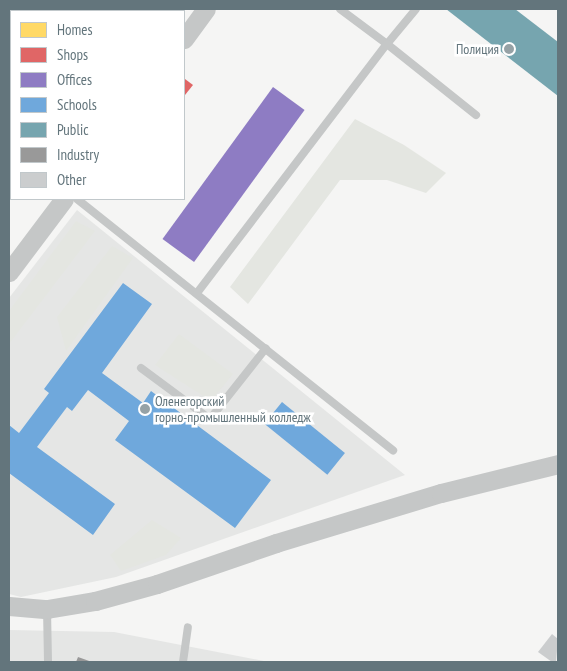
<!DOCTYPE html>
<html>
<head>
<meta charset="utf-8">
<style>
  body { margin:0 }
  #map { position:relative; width:567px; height:671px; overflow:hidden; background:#f5f5f4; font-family:"PT Sans Narrow",sans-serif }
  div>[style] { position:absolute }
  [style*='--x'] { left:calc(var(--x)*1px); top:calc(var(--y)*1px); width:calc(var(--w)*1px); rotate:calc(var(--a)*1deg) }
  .built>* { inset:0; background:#e5e6e5 }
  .green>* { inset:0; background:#e4e6e1 }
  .homes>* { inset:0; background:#ffd966; transform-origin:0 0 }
  .shops>* { inset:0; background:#e06666 }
  .offices>* { inset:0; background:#8e7cc3; transform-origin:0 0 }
  .schools>* { inset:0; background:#6fa8dc; transform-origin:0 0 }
  .public>* { inset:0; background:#76a5af }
  .industry>* { inset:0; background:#999 }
  .building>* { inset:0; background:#cbcdce }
  .service>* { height:8px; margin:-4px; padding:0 4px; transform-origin:4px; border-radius:4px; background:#c5c7c7 }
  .tertiary>* { height:19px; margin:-9.5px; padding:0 9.5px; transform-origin:9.5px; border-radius:9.5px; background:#c5c7c7 }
  .dots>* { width:14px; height:14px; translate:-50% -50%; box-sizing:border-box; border:2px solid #fff; border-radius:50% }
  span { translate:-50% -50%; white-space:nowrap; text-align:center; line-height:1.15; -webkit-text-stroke:5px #fff; paint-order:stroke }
  .poi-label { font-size:14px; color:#63757c }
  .right { translate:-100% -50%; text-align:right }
  .left { translate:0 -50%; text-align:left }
  .frame { position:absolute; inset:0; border:10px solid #63757c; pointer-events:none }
  .legend { position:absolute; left:10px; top:10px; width:175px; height:190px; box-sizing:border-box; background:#fff; border:1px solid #c1c8cb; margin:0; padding:6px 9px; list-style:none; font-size:15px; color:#63757c }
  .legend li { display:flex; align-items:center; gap:10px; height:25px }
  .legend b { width:25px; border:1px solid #c1c8cb }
</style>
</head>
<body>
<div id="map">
  <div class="built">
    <i style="clip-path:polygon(77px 210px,405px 475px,116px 577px,21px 597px,9px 594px,9px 298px)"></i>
    <i style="clip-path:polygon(9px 630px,114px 632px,269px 662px,9px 662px)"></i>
  </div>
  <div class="green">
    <i style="clip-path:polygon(355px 119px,404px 145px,446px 173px,426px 193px,387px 180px,340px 180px,248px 304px,230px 287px)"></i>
    <i style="clip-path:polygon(76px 221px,95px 231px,9px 344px,9px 311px)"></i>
    <i style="clip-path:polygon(112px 246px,133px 258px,66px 351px,57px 317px)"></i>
    <i style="clip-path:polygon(179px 334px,233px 374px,211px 401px,155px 365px)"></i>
    <i style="clip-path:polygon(152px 520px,181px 538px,166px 555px,121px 571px,110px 555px)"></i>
  </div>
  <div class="homes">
    <i style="left:85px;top:9px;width:44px;height:3px"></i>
  </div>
  <div class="shops">
    <i style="clip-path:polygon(185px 79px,193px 85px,185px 95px,184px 93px)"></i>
  </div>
  <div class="offices">
    <i style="left:273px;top:87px;width:39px;height:188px;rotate:36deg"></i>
  </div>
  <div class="schools">
    <i style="clip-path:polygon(123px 283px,152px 304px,102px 373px,143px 403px,151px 391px,271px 480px,235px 528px,115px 440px,129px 421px,88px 390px,72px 411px,67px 407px,37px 447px,115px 504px,93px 535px,9px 473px,9px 425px,19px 433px,49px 393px,44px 389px)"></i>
    <i style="left:282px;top:402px;width:81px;height:28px;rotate:39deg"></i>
  </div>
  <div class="public">
    <i style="clip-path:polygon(446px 9px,515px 9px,558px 42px,558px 96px)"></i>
  </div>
  <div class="industry">
    <i style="clip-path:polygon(78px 657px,92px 662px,76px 662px)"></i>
  </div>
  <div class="building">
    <i style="clip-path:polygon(552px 634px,558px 639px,556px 662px,552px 662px,538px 652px)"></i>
  </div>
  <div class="service">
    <i style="--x:340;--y:9;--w:59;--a:36.7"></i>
    <i style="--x:387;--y:44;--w:45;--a:-50.4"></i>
    <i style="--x:69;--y:11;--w:3;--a:-45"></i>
    <i style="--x:9;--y:97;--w:4;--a:-56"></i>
    <i style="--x:9;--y:151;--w:3;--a:45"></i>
    <i style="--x:77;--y:199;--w:404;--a:38.5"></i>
    <i style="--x:197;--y:293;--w:313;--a:-52.7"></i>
    <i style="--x:387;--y:44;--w:114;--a:38.6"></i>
    <i style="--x:141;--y:368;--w:86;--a:36.5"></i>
    <i style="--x:210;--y:419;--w:90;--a:-51.7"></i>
    <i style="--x:47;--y:609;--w:53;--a:88.9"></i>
    <i style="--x:183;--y:662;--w:35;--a:-82"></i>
  </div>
  <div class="tertiary">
    <i style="--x:184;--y:39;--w:37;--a:-54"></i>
    <i style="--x:9;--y:272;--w:91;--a:-53"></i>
    <i style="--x:9;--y:606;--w:38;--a:5"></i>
    <i style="--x:47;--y:609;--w:49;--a:-9.5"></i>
    <i style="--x:95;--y:601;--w:64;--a:-15.3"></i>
    <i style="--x:157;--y:584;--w:126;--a:-19"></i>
    <i style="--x:276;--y:543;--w:172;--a:-16.9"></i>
    <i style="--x:441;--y:493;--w:121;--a:-13.9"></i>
  </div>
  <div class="dots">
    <i style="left:509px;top:49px;background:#96a2a6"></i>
    <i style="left:145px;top:409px;background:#96a2a6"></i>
  </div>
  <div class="poi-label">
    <span class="right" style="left:499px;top:49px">Полиция</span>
    <span class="left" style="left:155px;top:409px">Оленегорский<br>горно-промышленный колледж</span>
  </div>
  <div class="frame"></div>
  <ul class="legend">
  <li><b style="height:14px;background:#ffd966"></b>Homes</li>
  <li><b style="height:14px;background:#e06666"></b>Shops</li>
  <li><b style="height:14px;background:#8e7cc3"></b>Offices</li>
  <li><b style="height:14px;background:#6fa8dc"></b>Schools</li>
  <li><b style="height:14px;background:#76a5af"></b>Public</li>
  <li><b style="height:14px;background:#999"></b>Industry</li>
  <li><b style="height:14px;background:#cbcdce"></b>Other</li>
  </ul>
</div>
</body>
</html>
